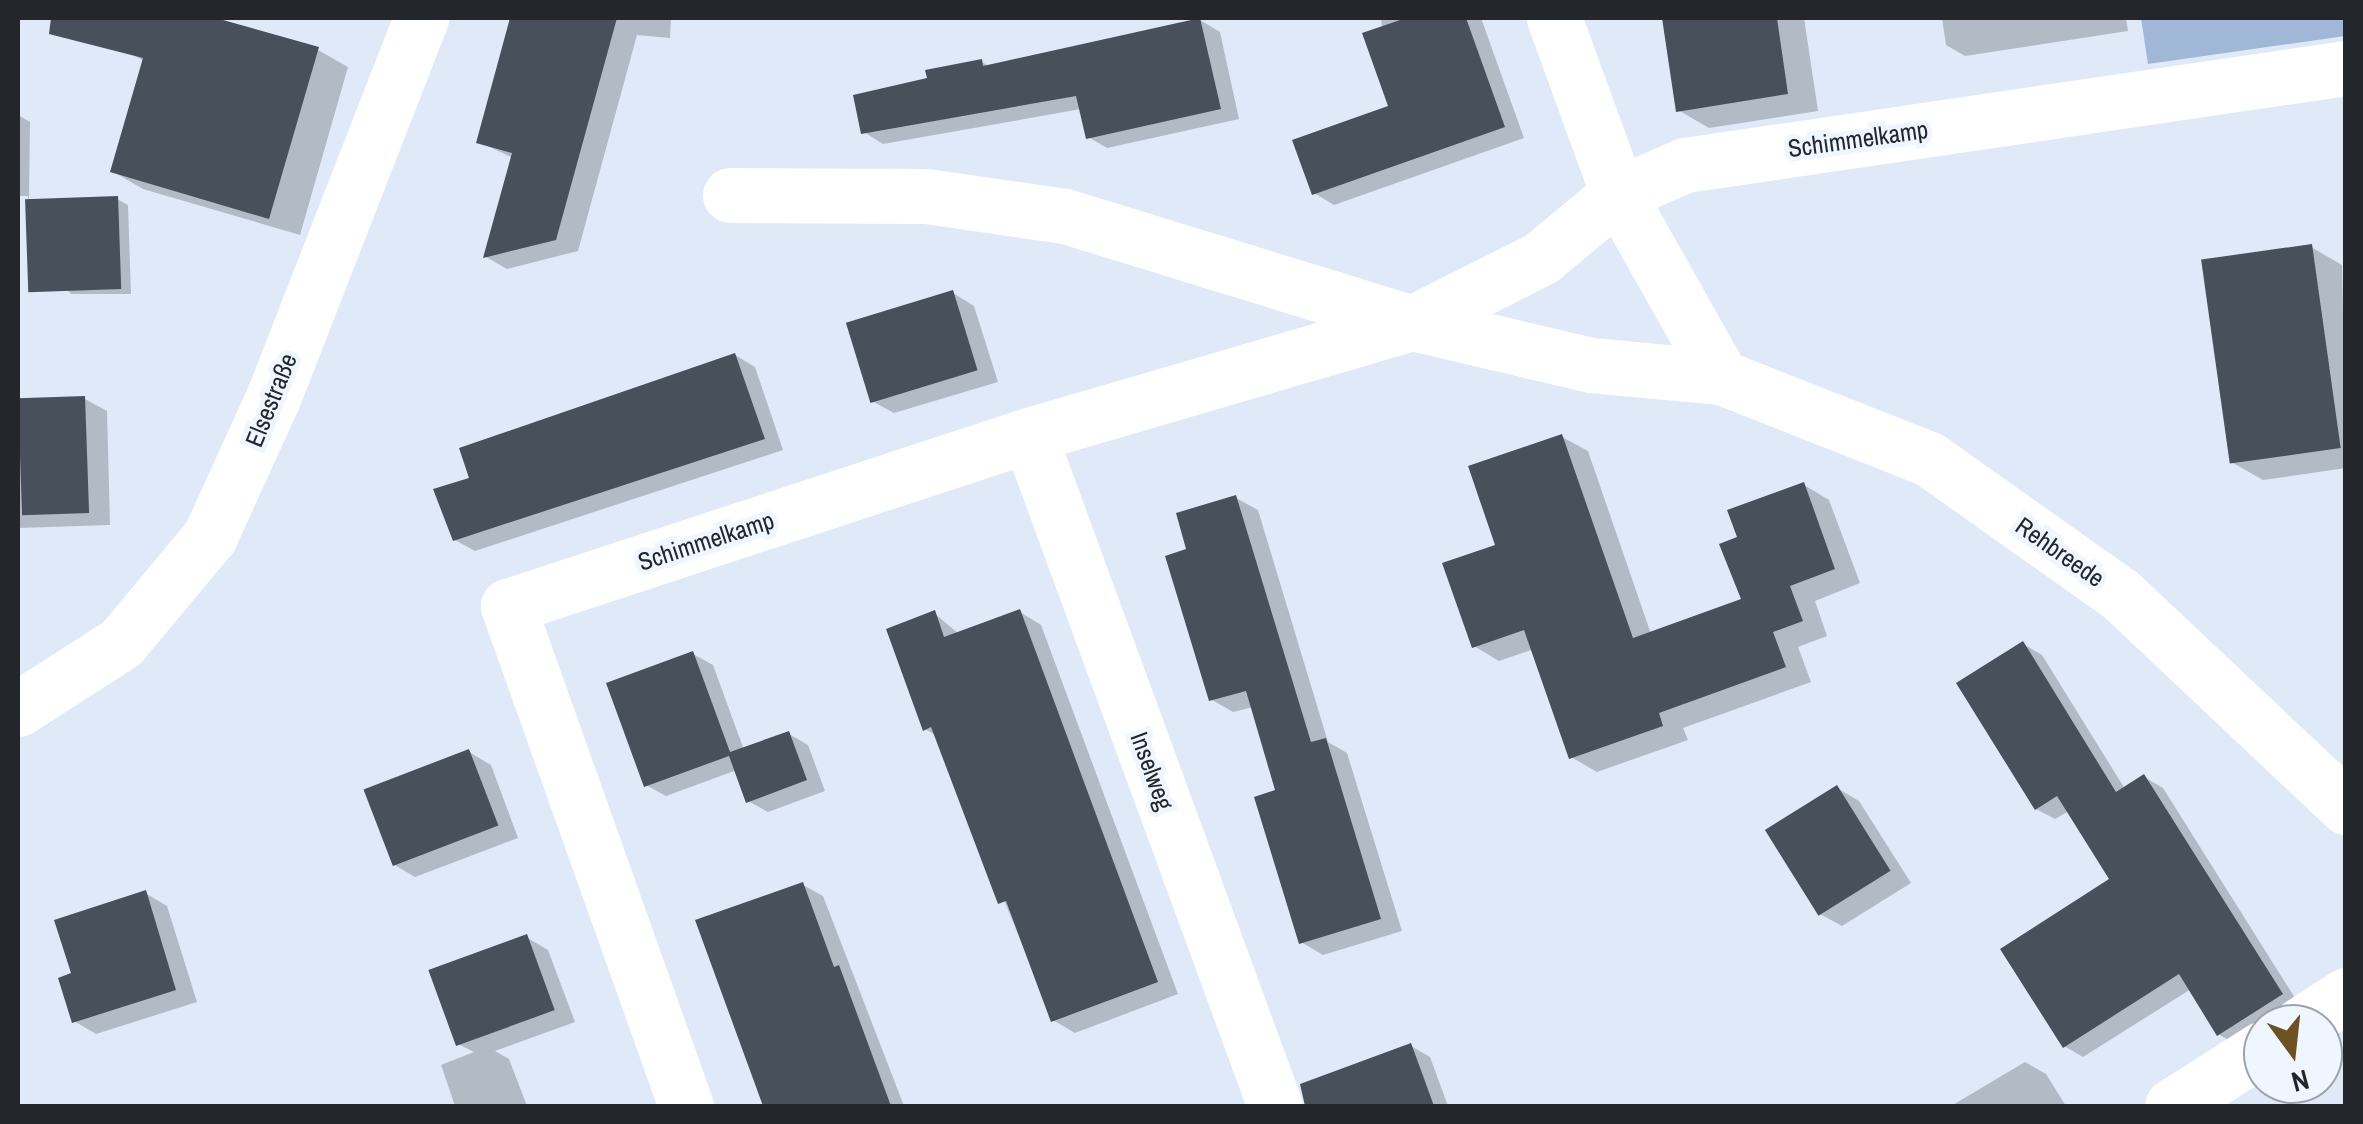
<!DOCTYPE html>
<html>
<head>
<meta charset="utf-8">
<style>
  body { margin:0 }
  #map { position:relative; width:2363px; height:1124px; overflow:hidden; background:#dfe9f8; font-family:"Archivo Narrow",sans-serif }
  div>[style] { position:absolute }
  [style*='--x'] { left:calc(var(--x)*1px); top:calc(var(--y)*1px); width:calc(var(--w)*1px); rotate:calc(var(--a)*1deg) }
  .green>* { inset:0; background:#a1b7d7 }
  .shadow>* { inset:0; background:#0003 }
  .building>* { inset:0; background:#48505c; transform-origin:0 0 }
  .minor>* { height:55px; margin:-27.5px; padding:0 27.5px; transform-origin:27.5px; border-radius:27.5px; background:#fff }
  .major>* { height:55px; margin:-27.5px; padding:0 27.5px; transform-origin:27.5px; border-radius:27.5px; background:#fff }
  span { translate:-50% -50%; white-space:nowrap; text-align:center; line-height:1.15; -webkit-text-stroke:10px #f0f6ff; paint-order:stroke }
  .street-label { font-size:25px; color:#23272c }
  .frame { position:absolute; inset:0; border:20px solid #23272c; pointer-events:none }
  .north { position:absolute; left:2243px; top:1004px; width:100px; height:100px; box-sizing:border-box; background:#f0f6ff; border:2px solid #9ea3ab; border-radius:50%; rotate:165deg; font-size:28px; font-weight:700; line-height:40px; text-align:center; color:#23272c }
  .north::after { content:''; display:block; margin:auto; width:35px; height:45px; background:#6c5123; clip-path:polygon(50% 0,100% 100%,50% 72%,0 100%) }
</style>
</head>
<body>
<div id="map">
  <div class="green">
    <i style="clip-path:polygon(2141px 18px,2345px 18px,2345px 36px,2148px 64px)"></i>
  </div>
  <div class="shadow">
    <i style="clip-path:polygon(141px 18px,207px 18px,318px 50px,348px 67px,300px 235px,143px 189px,112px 171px,144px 61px,130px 53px)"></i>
    <i style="clip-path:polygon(510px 18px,671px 18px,670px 38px,637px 35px,578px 251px,507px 269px,486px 257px,513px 158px,479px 142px)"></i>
    <i style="clip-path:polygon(1381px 18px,1481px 18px,1524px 138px,1334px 205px,1314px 193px,1391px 107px)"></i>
    <i style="clip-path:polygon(1664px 18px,1804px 18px,1818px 111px,1709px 128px,1678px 110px)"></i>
    <i style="clip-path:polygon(1942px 18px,2126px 18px,2128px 31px,1965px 56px,1946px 45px)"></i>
    <i style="clip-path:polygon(1200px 20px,1220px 32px,1239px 119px,1107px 148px,1088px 137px,1081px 109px,883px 144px,864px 132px,929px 80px,982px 62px,990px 67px)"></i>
    <i style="clip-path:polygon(18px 115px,30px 122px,29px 199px,117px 199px,128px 205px,131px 294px,71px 294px,27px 246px,28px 196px,18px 196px)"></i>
    <i style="clip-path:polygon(2311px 247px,2342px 265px,2346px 468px,2263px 480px,2233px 463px)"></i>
    <i style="clip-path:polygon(953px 293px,974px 306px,998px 382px,894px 413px,872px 401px)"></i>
    <i style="clip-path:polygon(735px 355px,755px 367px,783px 450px,475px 551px,455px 540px,472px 480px)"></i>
    <i style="clip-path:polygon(85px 399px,107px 411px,110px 525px,18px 528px,18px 402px)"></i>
    <i style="clip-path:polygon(1562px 437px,1588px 451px,1651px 634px,1744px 601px,1740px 539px,1804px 485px,1829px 500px,1860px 583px,1815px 601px,1827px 636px,1798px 647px,1811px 682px,1683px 728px,1688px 740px,1597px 772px,1571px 757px,1534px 649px,1499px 661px,1474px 646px,1498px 547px)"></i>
    <i style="clip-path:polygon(1236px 498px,1258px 510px,1328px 742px,1347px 753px,1402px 931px,1323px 955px,1301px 942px,1278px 791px,1253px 707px,1233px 712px,1212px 700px,1189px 550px)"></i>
    <i style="clip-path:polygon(1020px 612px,1041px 625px,1178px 994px,1075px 1033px,1053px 1020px,937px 736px,925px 729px,934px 613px,959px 634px)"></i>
    <i style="clip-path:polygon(2023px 644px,2042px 655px,2125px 789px,2144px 777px,2163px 788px,2300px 1006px,2237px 1045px,2218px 1034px,2191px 989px,2083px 1057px,2064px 1046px,2113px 880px,2069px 811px,2055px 819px,2036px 809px)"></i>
    <i style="clip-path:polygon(693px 654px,713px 665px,744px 750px,789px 734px,808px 745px,825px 791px,768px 812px,748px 801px,737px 770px,666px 796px,646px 785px)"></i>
    <i style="clip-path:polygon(469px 752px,491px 765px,518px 838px,415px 877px,393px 864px)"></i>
    <i style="clip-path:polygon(1837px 788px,1859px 801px,1911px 883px,1842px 926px,1820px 914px)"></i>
    <i style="clip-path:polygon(803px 885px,823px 896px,904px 1106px,766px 1106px,698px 922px)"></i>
    <i style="clip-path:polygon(145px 893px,167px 906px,197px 1002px,96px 1034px,74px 1021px,74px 975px)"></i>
    <i style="clip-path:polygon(526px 937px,548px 950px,575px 1022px,495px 1051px,509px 1059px,527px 1106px,455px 1106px,441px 1065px,474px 1052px,458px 1044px)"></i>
    <i style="clip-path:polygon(1411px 1046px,1430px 1057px,1448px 1106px,1351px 1106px,1339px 1072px)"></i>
    <i style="clip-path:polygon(2025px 1062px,2046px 1074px,2066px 1106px,1951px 1106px)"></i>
  </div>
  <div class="building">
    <i style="clip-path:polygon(51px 18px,216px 18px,319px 47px,269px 219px,110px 172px,143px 58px,49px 34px)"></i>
    <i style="clip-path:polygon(510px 18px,617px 18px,556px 240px,483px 258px,512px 153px,476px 143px)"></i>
    <i style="clip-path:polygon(1200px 18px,1221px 109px,1086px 139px,1076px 96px,861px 134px,853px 95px,927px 78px,925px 70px,982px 59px,983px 66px)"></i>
    <i style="clip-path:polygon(1406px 18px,1466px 18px,1505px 127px,1312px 195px,1292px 140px,1388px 106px,1362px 33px)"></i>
    <i style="clip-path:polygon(1662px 18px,1777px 18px,1788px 94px,1676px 112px)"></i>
    <i style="left:118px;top:196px;width:93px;height:93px;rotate:88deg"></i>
    <i style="left:2312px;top:244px;width:206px;height:112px;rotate:82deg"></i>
    <i style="left:953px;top:290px;width:84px;height:112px;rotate:73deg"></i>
    <i style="clip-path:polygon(735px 353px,765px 439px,453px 541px,433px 489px,469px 478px,459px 448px)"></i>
    <i style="left:85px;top:396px;width:117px;height:67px;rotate:88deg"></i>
    <i style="clip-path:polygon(1562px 434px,1633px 638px,1741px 599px,1719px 544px,1737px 537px,1727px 510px,1804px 482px,1835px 569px,1790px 586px,1803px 621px,1773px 632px,1786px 667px,1659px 713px,1663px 726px,1569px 759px,1524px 630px,1472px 648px,1442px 563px,1495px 545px,1468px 466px)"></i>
    <i style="clip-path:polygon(1236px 495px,1311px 742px,1326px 738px,1381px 919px,1299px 944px,1254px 797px,1275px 790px,1246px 691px,1209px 701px,1165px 556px,1186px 549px,1176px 513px)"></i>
    <i style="clip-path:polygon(1020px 609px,1158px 982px,1051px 1022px,1006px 901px,998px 904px,931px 727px,923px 731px,886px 629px,935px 610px,944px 637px)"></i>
    <i style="clip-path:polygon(2023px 641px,2116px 792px,2144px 774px,2283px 994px,2217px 1036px,2179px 974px,2063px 1048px,2000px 949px,2109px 879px,2057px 796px,2035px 810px,1956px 683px)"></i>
    <i style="clip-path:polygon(693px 651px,730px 752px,789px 731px,807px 780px,746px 803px,729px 756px,644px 787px,606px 683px)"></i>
    <i style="left:469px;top:749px;width:82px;height:113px;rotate:69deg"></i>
    <i style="left:1837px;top:785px;width:101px;height:85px;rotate:58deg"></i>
    <i style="clip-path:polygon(803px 882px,834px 967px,839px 965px,891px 1106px,763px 1106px,695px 920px)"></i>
    <i style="clip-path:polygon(146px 890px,176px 990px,72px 1023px,58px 978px,71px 973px,54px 920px)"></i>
    <i style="left:527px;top:934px;width:81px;height:105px;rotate:70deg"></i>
    <i style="clip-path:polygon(1411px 1043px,1434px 1106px,1305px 1106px,1300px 1084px)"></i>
  </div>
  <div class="minor">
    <i style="--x:1554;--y:18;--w:187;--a:70"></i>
    <i style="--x:1618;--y:194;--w:210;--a:60.6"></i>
    <i style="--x:1721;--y:377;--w:224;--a:21.5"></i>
    <i style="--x:1929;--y:459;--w:234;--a:35.3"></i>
    <i style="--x:2120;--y:594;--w:311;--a:43.3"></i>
    <i style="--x:730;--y:195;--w:196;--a:0.3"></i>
    <i style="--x:926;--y:196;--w:140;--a:8.2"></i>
    <i style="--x:1065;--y:216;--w:363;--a:17.1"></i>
    <i style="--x:1412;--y:323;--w:184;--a:13.2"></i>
    <i style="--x:1591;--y:365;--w:131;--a:5.3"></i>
    <i style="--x:1029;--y:435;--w:715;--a:69.87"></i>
    <i style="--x:2301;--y:1024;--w:54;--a:-32.8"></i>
    <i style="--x:686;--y:1106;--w:531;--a:-109.6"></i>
    <i style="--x:508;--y:606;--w:548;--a:-18.17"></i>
    <i style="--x:1029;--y:435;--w:399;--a:-16.3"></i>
    <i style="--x:1412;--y:323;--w:144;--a:-26.7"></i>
    <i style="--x:1541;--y:258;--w:100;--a:-39.7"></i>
    <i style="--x:1618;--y:194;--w:73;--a:-23.4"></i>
    <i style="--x:1685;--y:165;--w:668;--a:-8.35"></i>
    <i style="--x:2172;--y:1106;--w:108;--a:-32.5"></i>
  </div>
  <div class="major">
    <i style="--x:18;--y:709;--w:122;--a:-32.7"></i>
    <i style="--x:121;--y:643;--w:139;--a:-50.2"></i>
    <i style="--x:210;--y:536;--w:152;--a:-65.5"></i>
    <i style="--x:273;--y:398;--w:408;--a:-68.7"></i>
  </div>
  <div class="street-label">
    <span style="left:1858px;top:139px;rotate:-8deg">Schimmelkamp</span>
    <span style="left:271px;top:400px;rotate:-68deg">Elsestraße</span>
    <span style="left:706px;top:541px;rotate:-18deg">Schimmelkamp</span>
    <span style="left:2060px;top:552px;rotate:35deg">Rehbreede</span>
    <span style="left:1152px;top:771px;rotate:70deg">Inselweg</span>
  </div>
  <div class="frame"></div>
  <div class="north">N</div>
</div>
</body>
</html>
